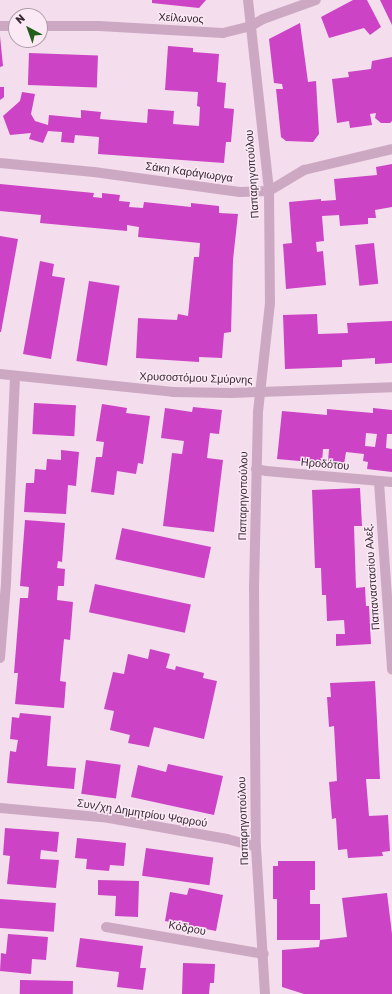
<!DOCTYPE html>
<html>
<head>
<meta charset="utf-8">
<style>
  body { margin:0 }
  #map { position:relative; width:392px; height:994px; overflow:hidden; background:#f4ddec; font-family:Rubik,sans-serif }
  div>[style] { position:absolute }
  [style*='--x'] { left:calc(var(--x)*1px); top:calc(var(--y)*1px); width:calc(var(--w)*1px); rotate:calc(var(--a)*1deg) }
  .building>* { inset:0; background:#cc43c5; transform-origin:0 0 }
  .street>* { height:10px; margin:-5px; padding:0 5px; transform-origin:5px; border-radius:5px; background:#cda8c3 }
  span { translate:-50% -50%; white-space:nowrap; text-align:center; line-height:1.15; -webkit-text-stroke:3px #fbeaf5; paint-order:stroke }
  .street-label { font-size:11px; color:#392937 }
  .north { position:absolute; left:8px; top:8px; width:40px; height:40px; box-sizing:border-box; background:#fbeaf5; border:1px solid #ad9da9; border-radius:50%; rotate:319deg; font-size:11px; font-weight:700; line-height:16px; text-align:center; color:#392937 }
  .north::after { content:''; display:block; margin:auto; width:14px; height:18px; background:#235e1b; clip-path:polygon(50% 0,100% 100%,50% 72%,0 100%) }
</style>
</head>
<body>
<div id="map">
  <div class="building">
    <i style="clip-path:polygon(152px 0,206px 0,199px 8px,152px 3px)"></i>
    <i style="clip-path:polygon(353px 0,367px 0,381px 27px,370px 35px,364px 28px,329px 38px,321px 17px)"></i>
    <i style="clip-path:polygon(380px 0,392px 0,392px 25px)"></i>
    <i style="clip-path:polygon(300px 23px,308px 82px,316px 81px,319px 134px,313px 142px,286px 141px,281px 137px,276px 89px,283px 89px,282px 84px,274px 83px,269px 39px)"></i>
    <i style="clip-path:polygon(0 36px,3px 66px,0 67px)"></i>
    <i style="clip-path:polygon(168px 46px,193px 48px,193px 52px,219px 54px,217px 82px,226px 83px,224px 108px,234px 109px,231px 142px,226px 142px,224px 163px,98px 154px,99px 137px,75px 135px,74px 143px,61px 142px,62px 132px,48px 131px,43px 143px,29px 139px,31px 133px,10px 135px,3px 116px,20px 101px,22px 92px,35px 94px,31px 114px,35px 121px,48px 125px,49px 115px,81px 118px,81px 110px,101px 112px,100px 119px,147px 123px,148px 109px,174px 111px,173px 124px,199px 126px,200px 107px,197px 106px,198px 92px,165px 90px)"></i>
    <i style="left:29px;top:53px;width:69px;height:32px;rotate:2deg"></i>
    <i style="clip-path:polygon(392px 57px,392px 121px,390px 123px,381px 123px,375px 118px,376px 113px,370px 114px,372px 125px,350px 128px,349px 121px,337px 123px,332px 79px,349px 77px,348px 72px,371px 69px,372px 61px)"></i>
    <i style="clip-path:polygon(0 87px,4px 87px,4px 97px,0 100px)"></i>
    <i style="clip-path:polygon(392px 164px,392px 207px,375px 210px,376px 218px,368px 218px,368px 224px,340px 226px,339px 215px,322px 216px,324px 241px,316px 242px,317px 252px,323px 251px,326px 285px,286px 289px,283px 244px,292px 243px,289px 202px,321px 199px,321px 201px,336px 200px,334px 179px,377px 175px,376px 167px)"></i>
    <i style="clip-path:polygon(0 184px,94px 193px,93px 197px,102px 198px,102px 193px,120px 195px,119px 201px,130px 202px,129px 207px,143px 208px,144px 202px,191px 207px,191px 203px,219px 206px,219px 213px,238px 214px,233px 260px,231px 332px,224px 333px,222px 358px,199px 357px,199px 362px,136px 358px,138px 318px,177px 320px,178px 314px,188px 316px,194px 257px,199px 257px,200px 243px,138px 237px,139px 227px,127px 225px,127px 231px,40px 223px,41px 215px,0 211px)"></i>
    <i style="clip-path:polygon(0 236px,18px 239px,1px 332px,0 332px)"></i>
    <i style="left:374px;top:243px;width:41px;height:19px;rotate:84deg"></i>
    <i style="clip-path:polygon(40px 261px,54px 264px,52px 276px,65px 278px,51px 359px,23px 354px)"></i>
    <i style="left:89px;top:281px;width:31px;height:81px;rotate:9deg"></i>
    <i style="clip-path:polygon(317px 314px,318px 334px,348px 333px,347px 323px,392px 321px,392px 363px,375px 364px,375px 358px,342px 360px,342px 367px,285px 369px,283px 315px)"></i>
    <i style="left:34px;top:403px;width:42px;height:31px;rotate:3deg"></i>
    <i style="clip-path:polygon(102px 404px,127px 408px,126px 413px,150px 416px,143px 464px,138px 463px,136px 474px,117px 471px,114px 495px,91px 492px,96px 457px,102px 457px,104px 442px,96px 441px)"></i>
    <i style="clip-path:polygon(193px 407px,222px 410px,219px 434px,210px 433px,207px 458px,223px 460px,214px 532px,163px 526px,172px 453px,182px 454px,184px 441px,161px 438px,165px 408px,192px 412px)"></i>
    <i style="clip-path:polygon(evenodd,373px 408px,392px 410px,392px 434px,387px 434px,386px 448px,392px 449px,392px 472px,367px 469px,368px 462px,363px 461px,364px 454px,346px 452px,344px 464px,328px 462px,329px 449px,323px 449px,322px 463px,277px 459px,282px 411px,327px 415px,327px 409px,373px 413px,373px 408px,366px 433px,377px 434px,375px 447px,365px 446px,366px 433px)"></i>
    <i style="clip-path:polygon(61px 450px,79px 452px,76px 486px,68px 485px,66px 514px,24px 512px,26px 483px,34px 483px,35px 469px,46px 470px,47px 459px,61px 460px)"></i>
    <i style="clip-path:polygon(360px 488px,362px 526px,354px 526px,356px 588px,365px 587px,366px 606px,369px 606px,371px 644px,336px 646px,336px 634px,345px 634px,344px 620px,327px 621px,326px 595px,322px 595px,321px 568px,315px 568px,312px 490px)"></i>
    <i style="clip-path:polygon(25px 520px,65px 523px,62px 562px,58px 561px,57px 568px,65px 569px,64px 586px,58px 586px,57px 600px,73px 602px,70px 640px,64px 639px,60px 681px,66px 682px,64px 708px,15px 704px,18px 673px,14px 673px,20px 598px,28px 598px,29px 587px,20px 586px)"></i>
    <i style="left:122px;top:528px;width:91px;height:32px;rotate:12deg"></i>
    <i style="left:95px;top:584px;width:98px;height:29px;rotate:12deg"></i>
    <i style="clip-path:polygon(150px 649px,170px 654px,166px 668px,175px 670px,176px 666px,204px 673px,203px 678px,217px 681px,204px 739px,154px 727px,149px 747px,128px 743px,130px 735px,110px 730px,114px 711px,104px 709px,113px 672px,124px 674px,128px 654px,148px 659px)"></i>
    <i style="clip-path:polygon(375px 681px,380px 779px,366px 779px,369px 816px,388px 815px,390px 851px,382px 852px,383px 856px,348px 858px,347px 849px,338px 850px,336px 818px,332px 819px,329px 782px,337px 781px,334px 726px,329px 727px,327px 697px,331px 697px,330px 683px)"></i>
    <i style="clip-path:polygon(20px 713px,51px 716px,47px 766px,76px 768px,74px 789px,7px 783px,10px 751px,16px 752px,18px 740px,10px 739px,12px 717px,19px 718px)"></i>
    <i style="left:86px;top:760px;width:35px;height:34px;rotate:8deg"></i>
    <i style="clip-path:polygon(168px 764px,223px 776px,214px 815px,131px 797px,138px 765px,166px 772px)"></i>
    <i style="clip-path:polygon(5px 828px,59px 832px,57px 852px,41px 850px,40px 859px,59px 860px,56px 888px,7px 884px,10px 856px,3px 855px)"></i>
    <i style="clip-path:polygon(77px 838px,126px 843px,124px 866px,110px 865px,109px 871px,86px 869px,87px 859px,75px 858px)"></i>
    <i style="left:146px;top:848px;width:68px;height:28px;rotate:8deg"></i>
    <i style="clip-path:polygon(278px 861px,315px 861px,315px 890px,310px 890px,310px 904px,320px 904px,320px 940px,277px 940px,277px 899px,273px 899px,273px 866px,278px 866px)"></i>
    <i style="clip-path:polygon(98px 880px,139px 881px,138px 917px,115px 916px,116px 896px,98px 895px)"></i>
    <i style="clip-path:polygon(189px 888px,223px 895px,216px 931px,165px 921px,170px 892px,187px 895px)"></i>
    <i style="clip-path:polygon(387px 893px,392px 934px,392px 994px,304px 994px,282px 987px,282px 950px,319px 947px,320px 940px,347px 937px,342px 898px)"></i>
    <i style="left:0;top:899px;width:56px;height:29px;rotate:4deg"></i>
    <i style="clip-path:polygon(8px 934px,48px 937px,46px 960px,32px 959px,31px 974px,0 971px,1px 953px,6px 954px)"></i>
    <i style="clip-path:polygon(80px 938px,143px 946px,140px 968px,146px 968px,143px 990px,117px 987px,119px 972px,76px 967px)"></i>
    <i style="clip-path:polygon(183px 963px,215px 964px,214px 983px,210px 983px,209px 994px,182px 994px)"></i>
    <i style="left:20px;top:980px;width:53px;height:14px;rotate:1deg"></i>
  </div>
  <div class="street">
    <i style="--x:248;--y:0;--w:192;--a:83.7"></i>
    <i style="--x:269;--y:191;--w:112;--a:89.5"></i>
    <i style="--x:270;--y:303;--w:110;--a:96.3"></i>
    <i style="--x:258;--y:412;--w:174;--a:91.3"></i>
    <i style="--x:254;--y:586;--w:261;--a:89.6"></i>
    <i style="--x:256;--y:847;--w:147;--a:86.5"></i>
    <i style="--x:0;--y:26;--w:16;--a:0"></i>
    <i style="--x:40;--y:26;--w:59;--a:0"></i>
    <i style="--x:99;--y:26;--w:124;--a:3.2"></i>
    <i style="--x:223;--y:33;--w:29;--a:-14"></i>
    <i style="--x:251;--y:26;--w:14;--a:-30"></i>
    <i style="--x:263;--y:19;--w:56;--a:-19.7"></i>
    <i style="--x:0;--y:163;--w:94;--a:5.5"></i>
    <i style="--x:94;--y:172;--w:147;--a:7.8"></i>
    <i style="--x:240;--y:192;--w:29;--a:-2"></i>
    <i style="--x:269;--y:191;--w:41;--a:-31"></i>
    <i style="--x:304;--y:170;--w:90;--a:-13.4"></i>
    <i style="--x:0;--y:374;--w:174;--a:5.9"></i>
    <i style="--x:173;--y:392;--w:59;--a:1"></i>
    <i style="--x:232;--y:393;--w:160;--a:-2.1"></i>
    <i style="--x:256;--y:469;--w:10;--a:11"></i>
    <i style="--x:266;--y:471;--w:126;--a:5"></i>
    <i style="--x:379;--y:482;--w:188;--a:86"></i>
    <i style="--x:0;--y:658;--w:75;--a:-85.4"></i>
    <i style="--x:6;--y:583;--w:207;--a:-87.5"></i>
    <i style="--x:0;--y:808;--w:109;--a:5.2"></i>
    <i style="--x:109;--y:818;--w:120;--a:10.1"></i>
    <i style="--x:227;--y:839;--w:30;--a:15"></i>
    <i style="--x:106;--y:927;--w:160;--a:9.7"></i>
  </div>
  <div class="street-label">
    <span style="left:181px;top:19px;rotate:3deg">Χείλωνος</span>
    <span style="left:189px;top:173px;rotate:8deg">Σάκη Καράγιωργα</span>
    <span style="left:253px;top:174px;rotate:-94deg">Παπαρηγοπούλου</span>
    <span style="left:196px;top:379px;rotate:2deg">Χρυσοστόμου Σμύρνης</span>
    <span style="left:325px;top:465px;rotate:5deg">Ηροδότου</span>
    <span style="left:244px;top:496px;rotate:-89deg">Παπαρηγοπούλου</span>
    <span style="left:373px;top:577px;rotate:-94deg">Παπαναστασίου Αλεξ.</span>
    <span style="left:142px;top:814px;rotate:9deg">Συν/χη Δημητρίου Ψαρρού</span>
    <span style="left:244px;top:821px;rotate:-92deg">Παπαρηγοπούλου</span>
    <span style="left:187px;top:929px;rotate:10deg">Κόδρου</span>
  </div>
  <div class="north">N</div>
</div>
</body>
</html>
